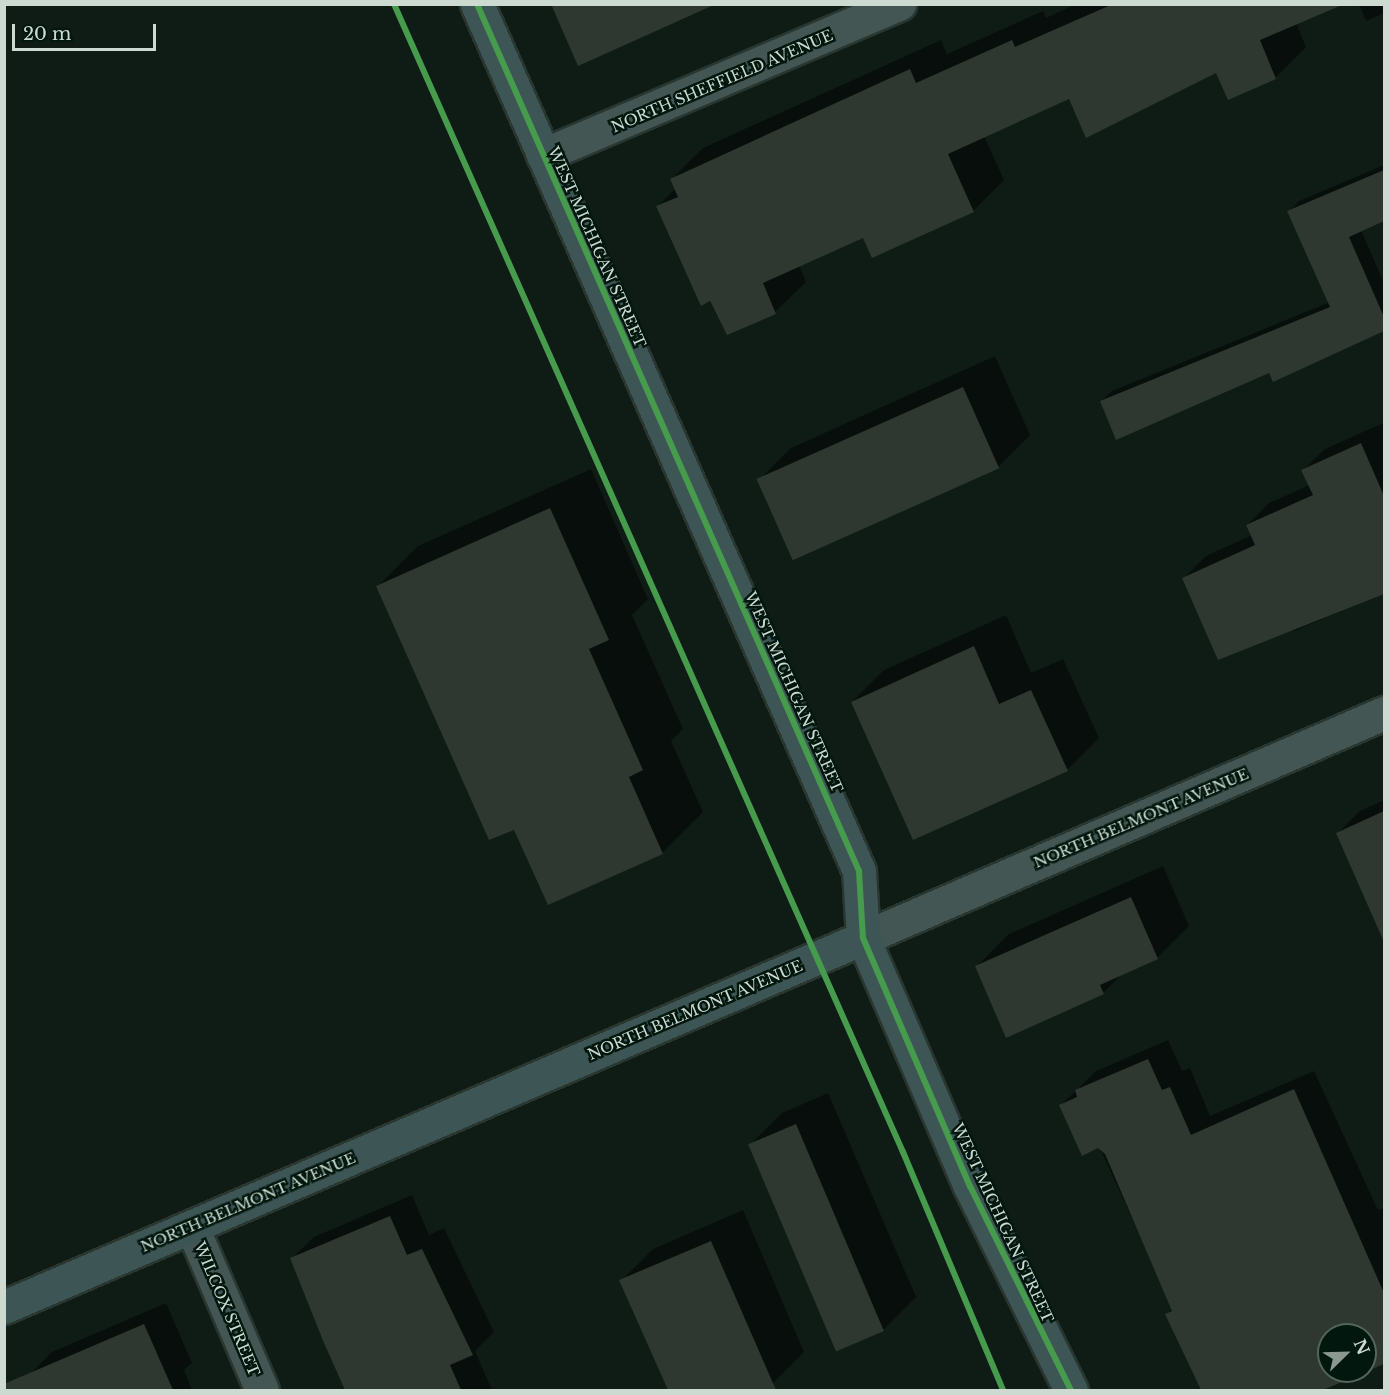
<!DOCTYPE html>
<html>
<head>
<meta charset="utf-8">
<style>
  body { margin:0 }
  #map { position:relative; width:1389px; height:1395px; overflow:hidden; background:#0f1c16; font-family:"Libre Baskerville",serif }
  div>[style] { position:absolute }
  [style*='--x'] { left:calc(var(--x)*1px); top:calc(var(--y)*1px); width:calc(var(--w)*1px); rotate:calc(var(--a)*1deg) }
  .shadow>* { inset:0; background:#0007 }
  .building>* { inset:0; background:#2f3731; transform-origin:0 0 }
  .roads { filter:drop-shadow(2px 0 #2a3630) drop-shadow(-2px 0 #2a3630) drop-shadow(0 2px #2a3630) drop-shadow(0 -2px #2a3630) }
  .street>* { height:33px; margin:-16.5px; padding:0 16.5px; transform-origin:16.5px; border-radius:16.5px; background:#435654 }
  .secondary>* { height:33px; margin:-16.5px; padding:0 16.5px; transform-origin:16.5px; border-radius:16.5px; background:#3d5655 }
  .cycleway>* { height:6px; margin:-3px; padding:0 3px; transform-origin:3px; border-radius:3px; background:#469c4c }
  span { translate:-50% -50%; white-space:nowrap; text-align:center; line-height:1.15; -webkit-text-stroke:5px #02180e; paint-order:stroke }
  .street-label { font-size:15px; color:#ccdad2 }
  .frame { position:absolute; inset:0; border:6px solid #ccdad2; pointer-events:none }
  .north { position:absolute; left:1317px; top:1323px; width:60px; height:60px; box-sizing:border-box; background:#02180e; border:2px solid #53665c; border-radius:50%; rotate:67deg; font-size:16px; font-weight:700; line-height:24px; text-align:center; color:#ccdad2 }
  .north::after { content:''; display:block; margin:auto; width:21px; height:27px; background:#8a9890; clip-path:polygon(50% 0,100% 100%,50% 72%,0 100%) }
  .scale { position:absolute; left:12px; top:24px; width:144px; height:27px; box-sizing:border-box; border:3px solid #ccdad2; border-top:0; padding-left:8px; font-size:18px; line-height:21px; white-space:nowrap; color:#ccdad2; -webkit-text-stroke:4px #02180e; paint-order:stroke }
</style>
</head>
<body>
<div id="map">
  <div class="shadow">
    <i style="clip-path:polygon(1076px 4px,1338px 4px,1296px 23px,1306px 47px,1276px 77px,1229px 98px,1217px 71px,1069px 97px,984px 136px,1004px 180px,973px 211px,863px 236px,799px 265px,806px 282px,775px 312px,727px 334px,658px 206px,676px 188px,672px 179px,703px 148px,941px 40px,947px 54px,1043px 11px,1046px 18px)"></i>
    <i style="clip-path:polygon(1359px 4px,1384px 4px,1384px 13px,1366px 21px)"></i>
    <i style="clip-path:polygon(1384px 165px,1384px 220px,1361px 230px,1384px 283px,1384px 329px,1274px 380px,1270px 371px,1101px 402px,1112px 391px,1330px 302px,1289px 212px,1299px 201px)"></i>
    <i style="clip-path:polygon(995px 356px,1030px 435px,998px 467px,759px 480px,791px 448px)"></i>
    <i style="clip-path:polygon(1383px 423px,1384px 593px,1294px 631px,1184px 578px,1206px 556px,1252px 535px,1247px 525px,1269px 503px,1310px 485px,1303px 470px,1325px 449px)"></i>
    <i style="clip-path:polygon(591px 469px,648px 599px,632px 615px,683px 729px,671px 741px,703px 812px,662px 853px,515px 828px,378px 586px,418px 546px)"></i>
    <i style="clip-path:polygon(1006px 615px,1031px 673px,1063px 659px,1099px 738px,1067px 770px,852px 702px,884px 670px)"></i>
    <i style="clip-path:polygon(1384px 800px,1384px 934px,1383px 934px,1338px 833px,1360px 811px)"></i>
    <i style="clip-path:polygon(1163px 866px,1189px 926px,1157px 958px,1123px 973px,1103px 993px,977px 966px,1009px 934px)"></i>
    <i style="clip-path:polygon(evenodd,1168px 1040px,1182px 1071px,1190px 1068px,1210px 1116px,1314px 1071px,1378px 1210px,1384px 1208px,1384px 1363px,1320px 1390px,1201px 1390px,1166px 1315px,1173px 1308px,1099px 1146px,1061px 1105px,1096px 1071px,1168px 1040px,1329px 1335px,1365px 1335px,1365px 1371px,1329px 1371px,1329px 1335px)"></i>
    <i style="clip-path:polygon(828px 1093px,916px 1297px,884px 1329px,839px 1349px,750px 1145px,782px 1113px)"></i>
    <i style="clip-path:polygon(412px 1195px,429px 1235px,444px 1228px,494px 1332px,475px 1351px,492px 1390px,348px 1390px,292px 1258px,314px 1237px)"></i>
    <i style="clip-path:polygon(743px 1210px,804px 1352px,772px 1384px,758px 1390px,669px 1390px,621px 1281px,653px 1249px)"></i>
    <i style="clip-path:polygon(166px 1303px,192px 1363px,184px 1370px,192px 1390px,37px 1390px,30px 1374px,52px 1352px)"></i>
  </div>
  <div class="building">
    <i style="clip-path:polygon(551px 4px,716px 4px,578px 66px)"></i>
    <i style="clip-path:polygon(1113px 4px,1342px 5px,1260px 40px,1276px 79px,1228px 100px,1216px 73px,1086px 138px,1069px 99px,948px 154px,974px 212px,872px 258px,863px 238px,763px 283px,776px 314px,727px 335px,710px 301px,701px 306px,656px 206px,678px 197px,670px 179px,910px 69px,916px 83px,1012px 40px,1015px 47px)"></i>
    <i style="clip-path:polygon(1384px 170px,1384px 221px,1349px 237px,1384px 317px,1384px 331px,1273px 382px,1269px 373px,1116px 440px,1100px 401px,1330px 307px,1287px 211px)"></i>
    <i style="left:963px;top:387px;width:89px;height:226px;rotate:66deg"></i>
    <i style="clip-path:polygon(1361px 443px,1384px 496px,1384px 594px,1218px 660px,1182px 578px,1255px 545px,1246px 525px,1313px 495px,1301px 470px)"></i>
    <i style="clip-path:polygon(550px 508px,609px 640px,589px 649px,643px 770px,629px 777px,663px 854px,548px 905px,514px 830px,489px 840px,376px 586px)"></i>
    <i style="clip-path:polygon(974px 646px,999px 704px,1031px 690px,1068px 771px,913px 840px,851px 702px)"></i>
    <i style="clip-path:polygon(1384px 811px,1384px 942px,1336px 833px)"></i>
    <i style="clip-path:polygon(1131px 897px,1158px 959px,1100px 985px,1104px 994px,1006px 1038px,975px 966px)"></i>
    <i style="clip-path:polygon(evenodd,1148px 1059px,1162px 1090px,1170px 1087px,1191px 1135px,1294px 1089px,1384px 1293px,1384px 1364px,1323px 1390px,1201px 1390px,1165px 1314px,1172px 1311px,1105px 1154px,1098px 1148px,1082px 1156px,1059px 1105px,1077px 1097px,1075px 1090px,1148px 1059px,1329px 1335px,1365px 1335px,1365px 1371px,1329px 1371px,1329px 1335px)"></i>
    <i style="left:796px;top:1124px;width:225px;height:52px;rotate:67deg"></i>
    <i style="clip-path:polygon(390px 1216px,407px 1255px,422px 1249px,473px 1355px,450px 1365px,461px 1390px,345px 1390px,324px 1343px,290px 1258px)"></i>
    <i style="clip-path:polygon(711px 1241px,776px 1390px,668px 1390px,619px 1280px)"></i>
    <i style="clip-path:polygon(144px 1324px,173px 1390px,4px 1390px,4px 1384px)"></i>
  </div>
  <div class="roads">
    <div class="street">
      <i style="--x:543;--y:155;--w:387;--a:-23"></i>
      <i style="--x:863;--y:938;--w:568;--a:-23.36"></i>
      <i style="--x:192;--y:1227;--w:177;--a:66.8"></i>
    </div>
    <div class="secondary">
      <i style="--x:477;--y:4;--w:947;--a:66.22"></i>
      <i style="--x:859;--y:871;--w:67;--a:86.6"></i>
      <i style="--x:863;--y:938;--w:270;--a:66.7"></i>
      <i style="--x:970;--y:1186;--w:228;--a:63.7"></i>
      <i style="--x:4;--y:1307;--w:935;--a:-23.25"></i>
    </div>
  </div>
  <div class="cycleway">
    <i style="--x:394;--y:4;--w:1256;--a:66.09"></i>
    <i style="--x:903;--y:1152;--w:258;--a:67.2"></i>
    <i style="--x:477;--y:4;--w:947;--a:66.22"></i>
    <i style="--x:859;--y:871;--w:67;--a:86.6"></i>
    <i style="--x:863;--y:938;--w:270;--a:66.7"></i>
    <i style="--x:970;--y:1186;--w:228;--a:63.7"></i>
  </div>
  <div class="street-label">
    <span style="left:722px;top:81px;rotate:-23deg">NORTH SHEFFIELD AVENUE</span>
    <span style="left:597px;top:247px;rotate:66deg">WEST MICHIGAN STREET</span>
    <span style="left:794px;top:692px;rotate:66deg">WEST MICHIGAN STREET</span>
    <span style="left:1141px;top:818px;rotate:-23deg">NORTH BELMONT AVENUE</span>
    <span style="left:695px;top:1010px;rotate:-23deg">NORTH BELMONT AVENUE</span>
    <span style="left:248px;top:1202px;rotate:-23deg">NORTH BELMONT AVENUE</span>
    <span style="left:1003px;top:1223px;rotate:65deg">WEST MICHIGAN STREET</span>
    <span style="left:227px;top:1309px;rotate:67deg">WILCOX STREET</span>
  </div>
  <div class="frame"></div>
  <div class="north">N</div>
  <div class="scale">20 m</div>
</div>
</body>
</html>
